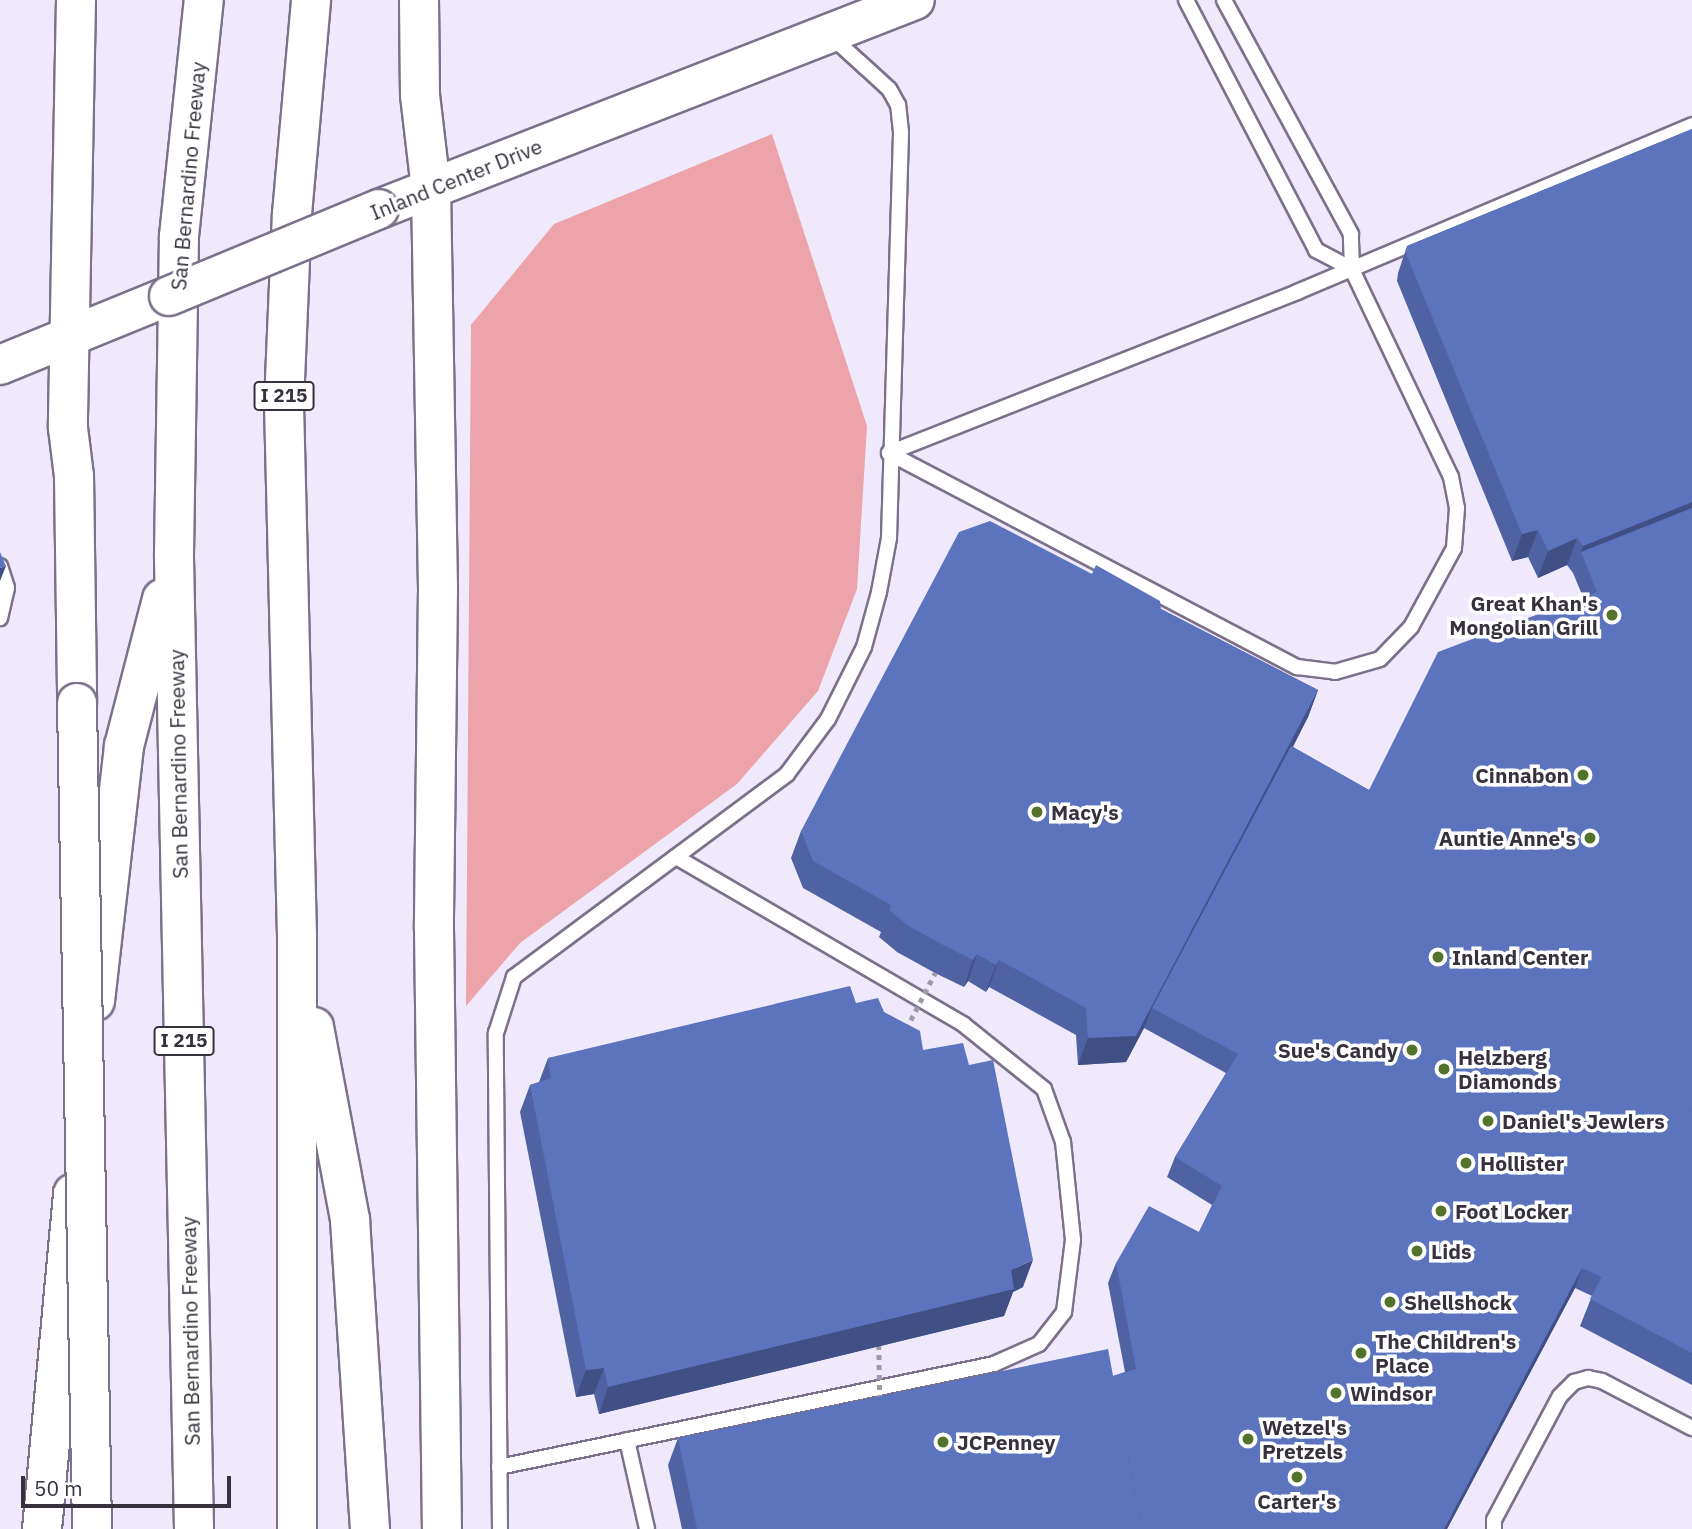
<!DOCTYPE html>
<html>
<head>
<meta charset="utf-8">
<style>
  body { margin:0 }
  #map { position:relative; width:1692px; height:1529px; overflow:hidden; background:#f0e9fb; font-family:"IBM Plex Sans",sans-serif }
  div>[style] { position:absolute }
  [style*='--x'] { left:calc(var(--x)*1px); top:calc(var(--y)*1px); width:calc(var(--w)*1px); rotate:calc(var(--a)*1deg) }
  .green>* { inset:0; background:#eca3a9 }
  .roads { filter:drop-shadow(2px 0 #7c718b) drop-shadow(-2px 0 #7c718b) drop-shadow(0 2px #7c718b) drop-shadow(0 -2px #7c718b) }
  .lane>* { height:14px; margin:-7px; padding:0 7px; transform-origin:7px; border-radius:7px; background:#fff }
  .secondary>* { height:38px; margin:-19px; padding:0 19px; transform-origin:19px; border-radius:19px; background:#fff }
  .highway>* { height:38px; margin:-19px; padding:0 19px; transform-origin:19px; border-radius:19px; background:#fff }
  .path-bridge>* { height:4.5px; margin-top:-2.25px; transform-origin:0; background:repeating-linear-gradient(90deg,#9f99a8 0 5px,transparent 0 10px) }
  .bridges { filter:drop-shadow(2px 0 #7c718b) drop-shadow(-2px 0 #7c718b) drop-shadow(0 2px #7c718b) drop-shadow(0 -2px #7c718b) }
  .secondary-bridge>* { height:38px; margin:-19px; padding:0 19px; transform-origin:19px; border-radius:19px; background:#fff }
  .highway-bridge>* { height:38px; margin:-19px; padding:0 19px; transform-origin:19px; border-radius:19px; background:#fff }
  .wall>* { inset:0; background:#4f63a3 }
  .shaded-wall>* { inset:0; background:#405084 }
  .building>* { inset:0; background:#5c73bd }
  .dots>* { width:19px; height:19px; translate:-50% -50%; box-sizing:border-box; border:4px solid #fff; border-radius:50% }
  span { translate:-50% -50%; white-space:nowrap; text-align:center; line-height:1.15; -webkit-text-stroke:7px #fff; paint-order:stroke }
  .shield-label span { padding:2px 5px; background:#fff; border:2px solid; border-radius:5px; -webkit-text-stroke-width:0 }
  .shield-label { font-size:19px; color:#36313d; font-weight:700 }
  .street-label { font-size:21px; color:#36313d }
  .poi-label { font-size:21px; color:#36313d; font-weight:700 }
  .right { translate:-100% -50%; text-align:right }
  .left { translate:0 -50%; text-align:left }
  .scale { position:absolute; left:21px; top:1476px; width:210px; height:32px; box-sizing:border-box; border:4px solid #36313d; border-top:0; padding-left:9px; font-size:21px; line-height:24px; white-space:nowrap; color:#36313d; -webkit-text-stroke:5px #fff; paint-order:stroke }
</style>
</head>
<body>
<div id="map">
  <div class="green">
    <i style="clip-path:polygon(772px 134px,867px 426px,857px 589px,818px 691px,737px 784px,520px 943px,466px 1006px,471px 325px,554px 224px)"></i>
  </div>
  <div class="roads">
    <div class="lane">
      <i style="--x:1186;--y:0;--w:282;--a:62.5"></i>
      <i style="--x:1316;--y:250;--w:41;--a:27.8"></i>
      <i style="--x:889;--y:453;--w:461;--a:27.7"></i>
      <i style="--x:1297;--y:667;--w:38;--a:7"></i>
      <i style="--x:1335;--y:672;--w:47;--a:-16.1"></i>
      <i style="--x:1380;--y:659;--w:45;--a:-45.9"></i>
      <i style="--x:1411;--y:627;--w:90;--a:-61.4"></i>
      <i style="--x:1454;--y:548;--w:40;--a:-85.7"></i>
      <i style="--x:1457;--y:508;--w:32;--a:-101"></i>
      <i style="--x:1451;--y:477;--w:230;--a:-115.5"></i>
      <i style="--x:1352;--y:269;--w:35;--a:-92"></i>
      <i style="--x:1351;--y:234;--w:266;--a:-118.5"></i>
      <i style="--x:889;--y:453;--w:439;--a:-21.5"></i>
      <i style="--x:1297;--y:292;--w:429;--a:-22.9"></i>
      <i style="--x:0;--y:566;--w:23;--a:72"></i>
      <i style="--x:7;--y:588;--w:31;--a:103"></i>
      <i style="--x:627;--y:1440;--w:91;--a:77.3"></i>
      <i style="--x:499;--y:1467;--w:506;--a:-11.75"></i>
      <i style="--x:994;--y:1364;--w:49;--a:-24"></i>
      <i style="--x:1039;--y:1344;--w:41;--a:-52"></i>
      <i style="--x:1064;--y:1312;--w:73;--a:-82.9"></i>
      <i style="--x:1073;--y:1240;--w:99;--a:-95.8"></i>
      <i style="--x:1063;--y:1142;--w:56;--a:-109.7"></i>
      <i style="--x:1044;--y:1089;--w:104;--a:-141.3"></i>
      <i style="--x:963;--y:1024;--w:332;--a:-149.8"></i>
      <i style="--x:500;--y:1529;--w:496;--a:-90.5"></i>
      <i style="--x:496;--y:1033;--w:59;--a:-72.2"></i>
      <i style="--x:514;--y:977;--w:340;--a:-36.6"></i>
      <i style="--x:787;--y:774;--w:69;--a:-53.3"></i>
      <i style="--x:828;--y:719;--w:80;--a:-63.4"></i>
      <i style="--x:864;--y:647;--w:57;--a:-74.7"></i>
      <i style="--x:879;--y:592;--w:55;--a:-79.5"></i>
      <i style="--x:889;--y:538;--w:406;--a:-88.3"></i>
      <i style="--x:901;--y:132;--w:27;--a:-96"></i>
      <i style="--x:898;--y:105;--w:18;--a:-119"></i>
      <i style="--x:889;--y:89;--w:79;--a:-137.6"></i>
      <i style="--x:1494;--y:1529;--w:9;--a:-90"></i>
      <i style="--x:1494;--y:1520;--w:140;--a:-62"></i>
      <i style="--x:1560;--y:1396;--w:20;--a:-45"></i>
      <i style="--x:1574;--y:1382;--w:15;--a:-16"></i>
      <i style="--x:1588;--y:1378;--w:14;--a:12"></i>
      <i style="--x:1602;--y:1381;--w:102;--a:27.6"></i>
    </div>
    <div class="secondary">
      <i style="--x:379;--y:209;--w:575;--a:-21.3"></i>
      <i style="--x:0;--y:365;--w:183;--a:-22.2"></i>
    </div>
    <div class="highway">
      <i style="--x:76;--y:0;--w:428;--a:91.1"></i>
      <i style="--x:68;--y:428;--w:48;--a:82.9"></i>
      <i style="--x:74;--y:476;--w:227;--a:89.2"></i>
      <i style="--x:419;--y:0;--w:95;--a:89.4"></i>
      <i style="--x:420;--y:95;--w:94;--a:83.3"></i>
      <i style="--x:431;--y:188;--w:401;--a:89"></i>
      <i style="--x:438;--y:589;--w:340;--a:90.7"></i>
      <i style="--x:434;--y:929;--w:600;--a:89.24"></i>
      <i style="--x:95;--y:1001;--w:257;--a:-83.5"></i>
      <i style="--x:124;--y:746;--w:152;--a:-75.5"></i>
      <i style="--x:314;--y:1027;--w:196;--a:79.4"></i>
      <i style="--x:350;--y:1220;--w:310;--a:86.3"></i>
      <i style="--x:42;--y:1529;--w:337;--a:-84.7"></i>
      <i style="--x:194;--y:1529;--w:975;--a:-91.18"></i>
      <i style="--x:174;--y:554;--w:318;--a:-89.1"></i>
      <i style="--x:179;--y:236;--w:237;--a:-84"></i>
      <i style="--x:297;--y:1529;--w:593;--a:-90"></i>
      <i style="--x:297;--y:936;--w:532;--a:-91.4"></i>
      <i style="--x:284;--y:404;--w:190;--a:-87.6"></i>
      <i style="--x:292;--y:214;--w:215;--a:-84.9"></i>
    </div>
  </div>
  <div class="path-bridge">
    <i style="--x:906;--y:1029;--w:63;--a:-62.6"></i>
    <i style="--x:879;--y:1345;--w:55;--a:89"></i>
  </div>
  <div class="bridges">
    <div class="secondary-bridge">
      <i style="--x:169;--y:296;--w:227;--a:-22.5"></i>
    </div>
    <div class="highway-bridge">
      <i style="--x:77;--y:703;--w:826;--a:88.96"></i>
    </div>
  </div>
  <div class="wall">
    <i style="clip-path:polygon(1692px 129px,1692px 1385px,1580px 1326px,1592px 1296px,1575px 1288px,1447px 1529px,682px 1529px,668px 1465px,678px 1438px,1113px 1376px,1125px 1372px,1108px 1283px,1116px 1263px,1199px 1232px,1212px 1205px,1167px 1177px,1175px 1157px,1226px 1073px,1144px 1028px,1126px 1062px,1078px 1065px,1076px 1035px,989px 987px,986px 992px,968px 981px,964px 987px,935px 973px,897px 952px,879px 937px,881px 932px,803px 888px,791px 858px,801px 831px,1161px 609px,1318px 690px,1308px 717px,1293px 747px,1369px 790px,1583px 597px,1573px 573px,1567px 565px,1538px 578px,1528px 557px,1512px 561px,1397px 281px,1398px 273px,1407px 246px)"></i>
    <i style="clip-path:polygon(856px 1003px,884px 1012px,923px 1050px,1023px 1287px,1013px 1292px,1004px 1316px,599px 1414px,594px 1394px,576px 1397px,520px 1112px,530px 1085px,539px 1082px,548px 1058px)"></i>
  </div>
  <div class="shaded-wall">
    <i style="clip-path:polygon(1692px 502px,1692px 525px,1581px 552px,1583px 546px)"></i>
    <i style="clip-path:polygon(1538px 530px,1528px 557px,1512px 561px,1522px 534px)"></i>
    <i style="clip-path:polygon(1577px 538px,1567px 565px,1538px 578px,1548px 551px)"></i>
    <i style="clip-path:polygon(6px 566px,0 581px,0 568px)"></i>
    <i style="clip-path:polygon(1318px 690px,1308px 717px,1154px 1009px,1152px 1008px,1144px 1028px,1126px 1062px,1078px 1065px,1088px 1038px)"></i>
    <i style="clip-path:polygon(977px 954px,968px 981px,964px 987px,973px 960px)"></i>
    <i style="clip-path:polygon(999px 960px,989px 987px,986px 992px,996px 965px)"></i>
    <i style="clip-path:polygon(1033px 1260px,1023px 1287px,1013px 1292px,1004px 1316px,599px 1414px,608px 1387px,1011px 1270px)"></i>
    <i style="clip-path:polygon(1582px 1268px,1575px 1288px,1447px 1529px,1444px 1529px)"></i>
    <i style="clip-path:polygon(604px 1368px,594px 1394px,576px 1397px,586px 1370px)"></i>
  </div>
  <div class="building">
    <i style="clip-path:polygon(1692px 129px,1692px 502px,1583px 546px,1577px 538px,1548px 551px,1538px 530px,1522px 534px,1406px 254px,1407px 246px)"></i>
    <i style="clip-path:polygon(1692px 508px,1692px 1105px,1602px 1277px,1582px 1268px,1444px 1529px,1142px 1529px,1113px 1376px,1136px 1369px,1116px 1263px,1149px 1206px,1199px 1232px,1222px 1186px,1175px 1157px,1238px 1054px,1152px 1008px,1291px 746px,1369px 790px,1438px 652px,1597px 592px,1581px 552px)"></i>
    <i style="clip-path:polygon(990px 521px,1092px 574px,1096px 565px,1160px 601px,1161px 609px,1318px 690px,1136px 1036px,1088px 1038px,1086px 1008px,999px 960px,996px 965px,977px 954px,973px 960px,945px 946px,907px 925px,889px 910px,891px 905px,813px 861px,801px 831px,959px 532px)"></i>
    <i style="clip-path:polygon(0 552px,6px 566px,0 568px)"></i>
    <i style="clip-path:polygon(850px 986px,856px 1003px,878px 998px,884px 1012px,920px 1031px,923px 1050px,963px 1043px,969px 1065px,993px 1060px,1033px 1260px,1011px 1270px,1014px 1289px,608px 1387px,604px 1368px,586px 1370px,530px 1085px,551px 1078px,548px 1058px)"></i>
    <i style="clip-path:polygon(1692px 1105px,1692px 1353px,1590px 1299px)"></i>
    <i style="clip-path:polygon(1108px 1349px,1142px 1529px,697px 1529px,678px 1438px)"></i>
  </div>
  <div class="dots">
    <i style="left:1612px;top:615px;background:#53732a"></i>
    <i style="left:1583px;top:775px;background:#53732a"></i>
    <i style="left:1037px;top:812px;background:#53732a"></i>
    <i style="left:1590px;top:838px;background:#53732a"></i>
    <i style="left:1438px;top:957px;background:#53732a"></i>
    <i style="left:1412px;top:1050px;background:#53732a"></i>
    <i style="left:1444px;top:1069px;background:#53732a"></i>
    <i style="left:1488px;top:1121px;background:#53732a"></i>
    <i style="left:1466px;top:1163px;background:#53732a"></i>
    <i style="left:1441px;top:1211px;background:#53732a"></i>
    <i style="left:1417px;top:1251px;background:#53732a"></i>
    <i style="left:1390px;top:1302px;background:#53732a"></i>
    <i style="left:1361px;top:1353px;background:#53732a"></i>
    <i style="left:1336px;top:1393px;background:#53732a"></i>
    <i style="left:1248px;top:1439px;background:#53732a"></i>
    <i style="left:943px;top:1442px;background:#53732a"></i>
    <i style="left:1297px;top:1477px;background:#53732a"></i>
  </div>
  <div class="shield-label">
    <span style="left:284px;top:396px">I 215</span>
    <span style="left:184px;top:1041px">I 215</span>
  </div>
  <div class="street-label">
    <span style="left:188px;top:176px;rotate:-85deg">San Bernardino Freeway</span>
    <span style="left:456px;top:179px;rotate:-22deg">Inland Center Drive</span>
    <span style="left:178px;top:764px;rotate:-91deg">San Bernardino Freeway</span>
    <span style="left:190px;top:1331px;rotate:-91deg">San Bernardino Freeway</span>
  </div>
  <div class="poi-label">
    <span class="right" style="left:1598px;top:615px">Great Khan's<br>Mongolian Grill</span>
    <span class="right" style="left:1569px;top:775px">Cinnabon</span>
    <span class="left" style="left:1051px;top:812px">Macy's</span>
    <span class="right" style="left:1576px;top:838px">Auntie Anne's</span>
    <span class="left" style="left:1452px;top:957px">Inland Center</span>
    <span class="right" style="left:1398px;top:1050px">Sue's Candy</span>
    <span class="left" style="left:1458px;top:1069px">Helzberg<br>Diamonds</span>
    <span class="left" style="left:1502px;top:1121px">Daniel's Jewlers</span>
    <span class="left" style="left:1480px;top:1163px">Hollister</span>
    <span class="left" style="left:1455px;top:1211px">Foot Locker</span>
    <span class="left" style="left:1431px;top:1251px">Lids</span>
    <span class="left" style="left:1404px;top:1302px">Shellshock</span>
    <span class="left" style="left:1375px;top:1353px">The Children's<br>Place</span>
    <span class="left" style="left:1350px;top:1393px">Windsor</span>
    <span class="left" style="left:1262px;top:1439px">Wetzel's<br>Pretzels</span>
    <span class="left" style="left:957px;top:1442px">JCPenney</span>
    <span style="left:1297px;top:1501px">Carter's</span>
  </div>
  <div class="scale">50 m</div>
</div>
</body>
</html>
